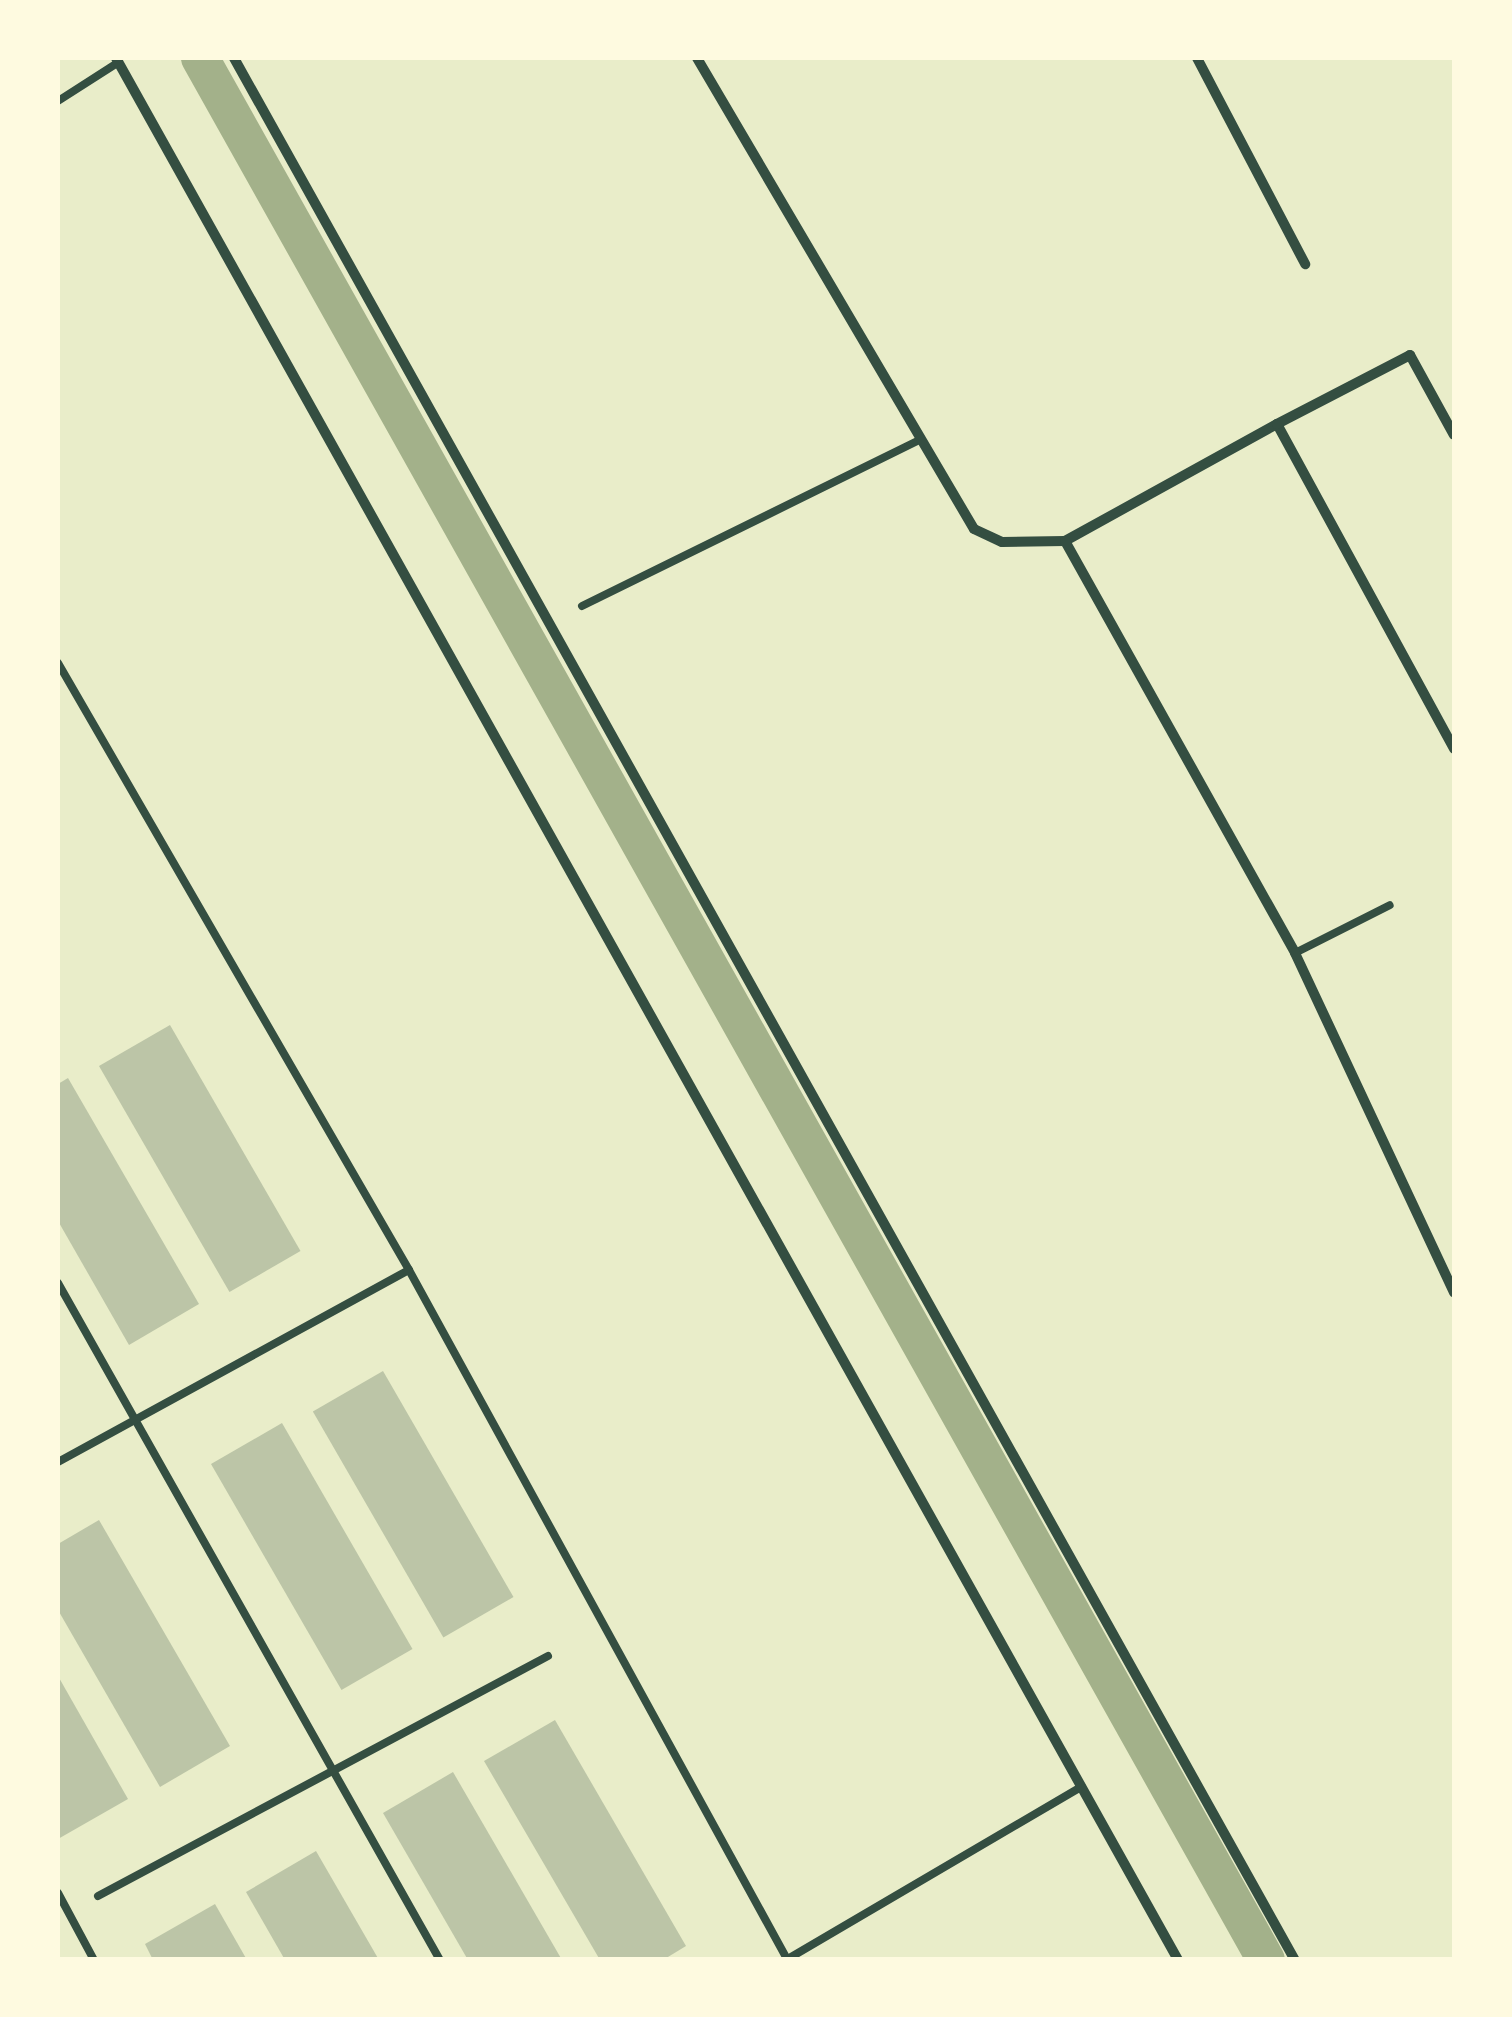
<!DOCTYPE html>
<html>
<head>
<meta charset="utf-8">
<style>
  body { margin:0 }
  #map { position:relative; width:1512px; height:2017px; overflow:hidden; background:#e9edc9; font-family:Quicksand,sans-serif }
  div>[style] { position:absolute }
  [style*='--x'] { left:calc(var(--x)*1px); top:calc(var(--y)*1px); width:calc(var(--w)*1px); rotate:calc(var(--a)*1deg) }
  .canal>* { height:38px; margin:-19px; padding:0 19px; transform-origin:19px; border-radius:19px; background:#a3b18a }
  .building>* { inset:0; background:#bcc5a7; transform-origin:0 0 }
  .service>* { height:8px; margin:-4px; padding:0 4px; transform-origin:4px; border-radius:4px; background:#344e41 }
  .minor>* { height:10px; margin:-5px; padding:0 5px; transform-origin:5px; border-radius:5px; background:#344e41 }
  span { translate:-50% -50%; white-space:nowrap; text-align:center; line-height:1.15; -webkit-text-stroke:8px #fefae0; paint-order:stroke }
  .frame { position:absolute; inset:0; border:60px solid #fefae0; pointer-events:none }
</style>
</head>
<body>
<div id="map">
  <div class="canal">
    <i style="--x:200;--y:58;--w:2180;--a:60.73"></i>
  </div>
  <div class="building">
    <i style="left:170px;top:1025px;width:261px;height:82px;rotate:60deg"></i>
    <i style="clip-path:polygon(68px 1078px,199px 1304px,129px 1345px,58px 1221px,58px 1084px)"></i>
    <i style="left:383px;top:1371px;width:261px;height:81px;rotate:60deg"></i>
    <i style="left:282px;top:1423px;width:261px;height:82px;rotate:60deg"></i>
    <i style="clip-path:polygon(99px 1520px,230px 1746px,160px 1787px,58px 1610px,58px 1544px)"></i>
    <i style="clip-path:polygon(58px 1676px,128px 1799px,58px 1839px)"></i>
    <i style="clip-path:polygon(555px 1720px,686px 1946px,663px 1960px,600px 1960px,484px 1761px)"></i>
    <i style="clip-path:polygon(453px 1772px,562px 1960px,468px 1960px,383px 1813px)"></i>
    <i style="clip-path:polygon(316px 1851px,379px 1960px,285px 1960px,246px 1892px)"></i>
    <i style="clip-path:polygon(215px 1904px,247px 1960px,153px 1960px,145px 1944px)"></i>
  </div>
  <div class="service">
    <i style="--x:58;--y:101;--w:72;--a:-32.6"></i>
    <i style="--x:582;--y:606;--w:376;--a:-26.2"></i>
    <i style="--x:58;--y:663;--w:701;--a:59.96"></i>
    <i style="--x:409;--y:1270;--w:786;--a:61.25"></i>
    <i style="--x:1295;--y:953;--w:106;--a:-26.8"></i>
    <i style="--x:58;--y:1283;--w:777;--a:60.57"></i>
    <i style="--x:58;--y:1462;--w:400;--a:-28.7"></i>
    <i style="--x:58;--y:1893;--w:76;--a:61.8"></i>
    <i style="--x:98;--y:1896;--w:510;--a:-28.07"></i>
    <i style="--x:786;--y:1960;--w:343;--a:-30.4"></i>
  </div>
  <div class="minor">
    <i style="--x:116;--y:58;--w:2178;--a:60.82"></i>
    <i style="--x:234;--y:58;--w:2178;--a:60.85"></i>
    <i style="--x:697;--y:58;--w:546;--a:59.54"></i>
    <i style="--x:974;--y:529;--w:31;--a:25"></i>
    <i style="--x:1002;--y:542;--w:63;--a:-0.9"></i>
    <i style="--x:1065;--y:541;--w:242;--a:-28.9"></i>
    <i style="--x:1277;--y:424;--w:370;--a:61.4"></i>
    <i style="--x:1197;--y:58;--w:233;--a:62.3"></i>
    <i style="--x:1277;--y:424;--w:150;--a:-27.4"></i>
    <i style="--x:1410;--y:355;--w:91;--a:61.2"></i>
    <i style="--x:1065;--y:541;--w:472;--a:60.8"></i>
    <i style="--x:1295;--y:953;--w:375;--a:64.9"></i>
  </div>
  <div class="frame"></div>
</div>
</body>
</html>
